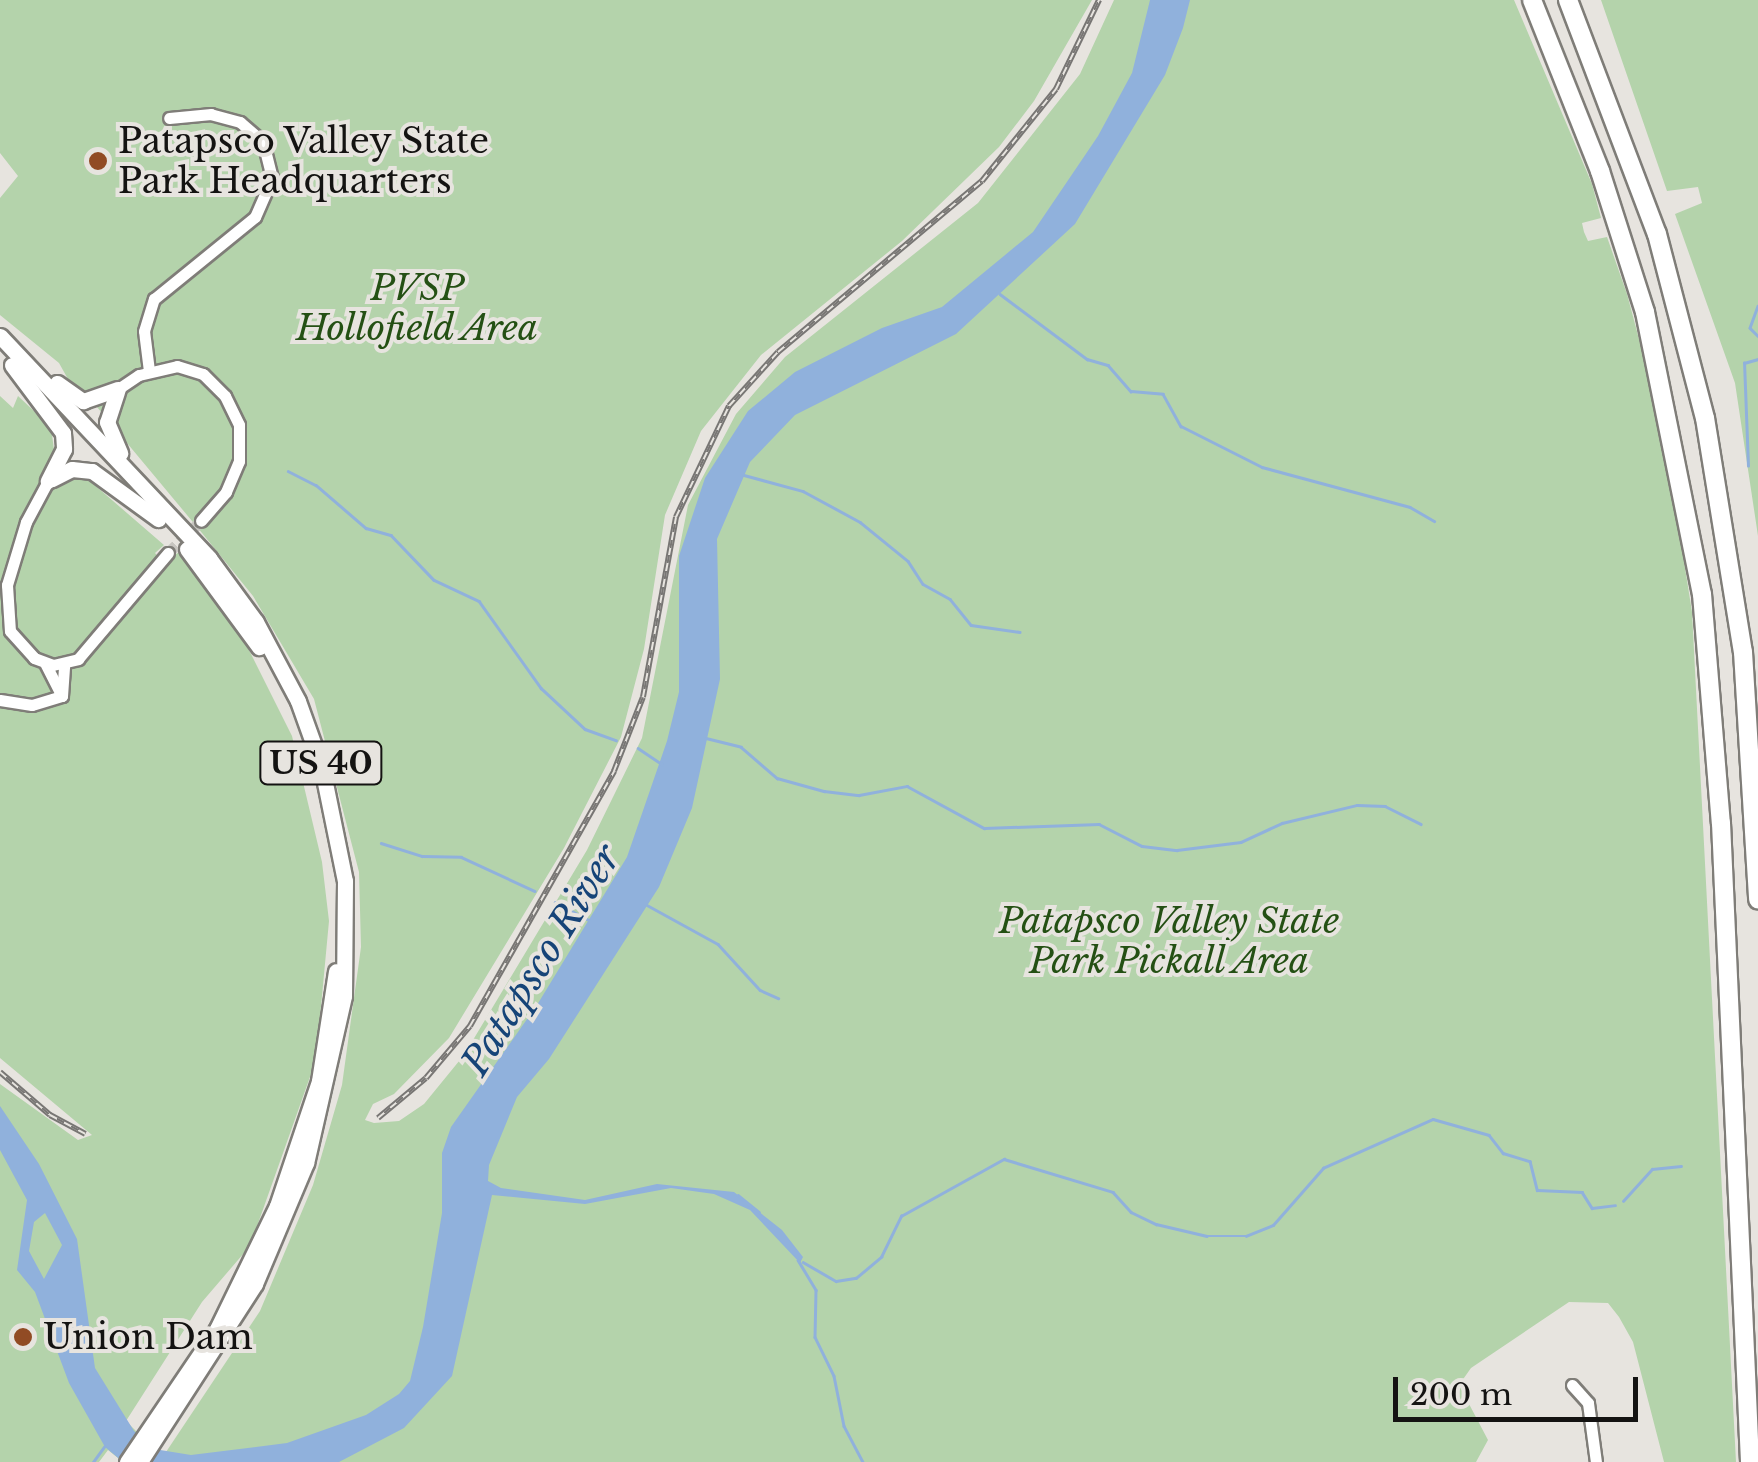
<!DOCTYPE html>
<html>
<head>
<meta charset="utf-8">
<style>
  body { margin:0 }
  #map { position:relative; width:1758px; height:1462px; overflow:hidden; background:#e7e4df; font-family:"Libre Baskerville",serif }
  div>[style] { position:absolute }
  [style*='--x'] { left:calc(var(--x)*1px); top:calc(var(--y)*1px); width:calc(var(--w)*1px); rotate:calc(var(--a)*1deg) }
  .green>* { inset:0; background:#b4d3ab }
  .water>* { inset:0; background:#90b1dc }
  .stream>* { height:2.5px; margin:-1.25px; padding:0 1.25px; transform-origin:1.25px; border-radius:1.25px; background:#90b1dc }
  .minor-tunnel>* { height:11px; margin-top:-5.5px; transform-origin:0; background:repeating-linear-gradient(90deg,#c7c5c0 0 11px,transparent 0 16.5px) }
  .roads { filter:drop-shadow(2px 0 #7f7d78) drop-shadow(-2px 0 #7f7d78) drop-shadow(0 2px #7f7d78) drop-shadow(0 -2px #7f7d78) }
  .minor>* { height:11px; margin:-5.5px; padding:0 5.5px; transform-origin:5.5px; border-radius:5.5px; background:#fff }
  .major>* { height:15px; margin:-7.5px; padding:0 7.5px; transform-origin:7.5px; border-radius:7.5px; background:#fff }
  .highway>* { height:18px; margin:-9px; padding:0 9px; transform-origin:9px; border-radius:9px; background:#fff }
  .rail>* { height:6px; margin-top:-3px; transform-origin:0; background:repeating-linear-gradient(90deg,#e7e4df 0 8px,#787674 0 16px); box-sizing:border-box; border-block:2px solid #787674 }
  .dots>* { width:28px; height:28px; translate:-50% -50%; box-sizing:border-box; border:5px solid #e7e4df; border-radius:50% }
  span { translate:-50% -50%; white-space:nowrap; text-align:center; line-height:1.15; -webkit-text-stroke:8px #e7e4df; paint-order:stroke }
  .shield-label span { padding:2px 8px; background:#e7e4df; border:2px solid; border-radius:8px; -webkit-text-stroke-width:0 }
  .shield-label { font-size:32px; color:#141312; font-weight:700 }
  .poi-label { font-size:35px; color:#141312 }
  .left { translate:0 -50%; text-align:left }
  .park-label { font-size:35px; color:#245014; font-style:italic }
  .water-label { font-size:38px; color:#164478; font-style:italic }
  .scale { position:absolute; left:1393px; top:1377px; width:245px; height:45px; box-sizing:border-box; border:5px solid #141312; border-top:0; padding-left:12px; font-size:30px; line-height:35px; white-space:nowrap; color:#141312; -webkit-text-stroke:8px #e7e4df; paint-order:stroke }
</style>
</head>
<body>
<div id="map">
  <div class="green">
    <i style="clip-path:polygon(0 0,1092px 0,1034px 101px,999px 147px,902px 241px,761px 355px,701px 431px,665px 515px,644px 649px,621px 737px,564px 848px,449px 1038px,394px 1094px,373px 1104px,365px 1120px,374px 1123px,399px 1121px,424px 1104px,464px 1055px,587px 850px,642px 738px,688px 505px,736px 414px,785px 357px,978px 203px,1080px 74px,1114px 0,1514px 0,1592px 184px,1601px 218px,1582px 223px,1584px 232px,1588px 241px,1607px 237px,1627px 294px,1663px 429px,1692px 612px,1736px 1462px,1664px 1462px,1633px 1342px,1619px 1317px,1608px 1303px,1569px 1302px,1471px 1368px,1459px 1385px,1488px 1440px,1476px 1462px,123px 1462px,108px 1450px,99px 1462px,0 1462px,0 1084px,78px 1140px,92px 1135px,0 1058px,0 396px,13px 408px,18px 396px,51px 427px,54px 450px,164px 545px,155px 553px,164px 563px,179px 552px,241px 634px,292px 736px,322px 862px,329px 921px,316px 1060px,250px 1246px,202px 1302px,126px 1421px,154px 1449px,166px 1452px,260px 1311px,313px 1185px,342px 1085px,361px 947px,359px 872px,314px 699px,253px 596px,202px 533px,82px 389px,73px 388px,59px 363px,0 315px,0 198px,18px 176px,0 153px)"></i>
    <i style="clip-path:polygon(1601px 0,1758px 0,1758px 536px,1735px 383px,1675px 214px,1702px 203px,1698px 187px,1667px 191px)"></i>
  </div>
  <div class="water">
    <i style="clip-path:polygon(evenodd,1150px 0,1190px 0,1183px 28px,1165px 75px,1075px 224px,956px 334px,795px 415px,750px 462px,717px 539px,720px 679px,692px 808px,659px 887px,549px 1059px,517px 1097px,489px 1165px,488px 1181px,501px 1188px,585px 1200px,657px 1184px,734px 1192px,782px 1230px,803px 1257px,800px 1263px,750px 1210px,714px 1194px,671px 1188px,585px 1204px,492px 1195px,452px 1376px,404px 1428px,339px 1462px,123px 1462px,105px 1447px,69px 1383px,35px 1292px,17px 1270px,27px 1200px,0 1150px,0 1106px,39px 1164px,77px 1239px,95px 1368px,134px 1431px,154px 1449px,191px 1455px,287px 1443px,366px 1415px,399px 1394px,410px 1381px,423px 1327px,442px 1213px,442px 1153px,451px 1127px,537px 1005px,627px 857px,667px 741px,679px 692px,679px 556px,705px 478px,748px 411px,795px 372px,882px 328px,942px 307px,1033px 232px,1098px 136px,1132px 73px,1150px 0,45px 1213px,62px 1245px,44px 1279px,29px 1251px,34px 1222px,45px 1213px)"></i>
  </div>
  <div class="stream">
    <i style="--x:1000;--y:294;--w:109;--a:36.8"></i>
    <i style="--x:1087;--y:359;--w:22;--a:16"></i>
    <i style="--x:1108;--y:365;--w:35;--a:49"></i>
    <i style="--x:1131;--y:391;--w:32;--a:5"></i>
    <i style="--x:1163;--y:394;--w:37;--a:61"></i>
    <i style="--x:1181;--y:426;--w:91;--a:26.8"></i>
    <i style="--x:1262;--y:467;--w:153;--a:15.1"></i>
    <i style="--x:1410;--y:507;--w:28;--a:30"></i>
    <i style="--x:1758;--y:306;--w:23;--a:110"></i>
    <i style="--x:1750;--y:328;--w:11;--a:45"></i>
    <i style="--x:1748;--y:466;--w:103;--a:-92.2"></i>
    <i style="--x:1744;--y:363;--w:15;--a:-16"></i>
    <i style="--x:288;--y:471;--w:31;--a:27"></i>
    <i style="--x:316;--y:485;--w:66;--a:40.7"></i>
    <i style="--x:366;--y:528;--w:26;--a:16"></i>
    <i style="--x:391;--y:535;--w:62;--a:46.3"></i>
    <i style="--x:434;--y:580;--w:50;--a:25"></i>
    <i style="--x:479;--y:601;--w:107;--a:54.5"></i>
    <i style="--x:541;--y:688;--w:60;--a:43"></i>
    <i style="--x:585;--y:729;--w:33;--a:20"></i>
    <i style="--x:744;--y:475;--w:61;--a:15.2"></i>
    <i style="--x:803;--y:491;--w:65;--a:28.5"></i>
    <i style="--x:860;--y:522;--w:62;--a:39.1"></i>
    <i style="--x:908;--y:561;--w:27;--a:57"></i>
    <i style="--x:923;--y:584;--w:31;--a:29"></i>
    <i style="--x:950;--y:599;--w:33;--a:51"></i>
    <i style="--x:971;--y:625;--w:49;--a:8.1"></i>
    <i style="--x:706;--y:738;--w:36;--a:14"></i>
    <i style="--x:741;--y:747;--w:48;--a:40.7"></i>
    <i style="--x:777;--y:778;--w:49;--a:15.5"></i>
    <i style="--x:824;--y:791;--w:35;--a:7"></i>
    <i style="--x:859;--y:795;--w:49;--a:-10.6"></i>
    <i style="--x:907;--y:786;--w:88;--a:28.6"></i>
    <i style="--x:984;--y:828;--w:115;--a:-2"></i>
    <i style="--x:1099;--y:824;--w:48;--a:27.1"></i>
    <i style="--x:1142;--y:846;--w:35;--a:7"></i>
    <i style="--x:1177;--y:850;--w:64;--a:-7.1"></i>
    <i style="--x:1241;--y:842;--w:45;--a:-24.9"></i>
    <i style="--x:1282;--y:823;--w:77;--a:-13.5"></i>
    <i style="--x:1357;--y:805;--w:28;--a:2"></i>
    <i style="--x:1385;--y:806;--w:40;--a:26.6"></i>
    <i style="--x:638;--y:748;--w:29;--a:34"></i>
    <i style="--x:381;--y:843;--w:43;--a:17.6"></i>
    <i style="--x:422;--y:856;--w:39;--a:1"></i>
    <i style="--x:461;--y:857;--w:81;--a:24.7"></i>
    <i style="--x:555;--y:902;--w:38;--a:28"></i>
    <i style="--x:647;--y:905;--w:81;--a:28.8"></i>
    <i style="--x:718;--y:944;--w:62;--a:47.6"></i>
    <i style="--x:760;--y:990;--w:20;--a:24"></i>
    <i style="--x:738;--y:1195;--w:27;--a:39"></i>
    <i style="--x:1623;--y:1201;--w:43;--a:-47.8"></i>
    <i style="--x:1652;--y:1169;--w:29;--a:-6"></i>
    <i style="--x:798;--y:1260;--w:35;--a:59"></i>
    <i style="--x:816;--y:1290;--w:47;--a:91.2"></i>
    <i style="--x:815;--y:1337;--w:43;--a:64"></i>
    <i style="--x:834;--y:1376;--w:51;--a:78.7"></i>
    <i style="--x:844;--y:1426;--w:41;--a:62.2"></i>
    <i style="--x:803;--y:1262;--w:38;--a:30"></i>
    <i style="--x:836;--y:1281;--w:20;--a:-9"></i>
    <i style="--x:856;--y:1278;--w:33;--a:-40"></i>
    <i style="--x:881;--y:1257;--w:46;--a:-64"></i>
    <i style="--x:901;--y:1216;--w:118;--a:-29"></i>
    <i style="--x:1004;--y:1159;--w:114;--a:16.8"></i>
    <i style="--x:1113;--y:1192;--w:27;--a:48"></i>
    <i style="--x:1131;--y:1212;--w:28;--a:26"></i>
    <i style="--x:1156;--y:1224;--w:52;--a:13.2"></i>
    <i style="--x:1207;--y:1236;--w:39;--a:0"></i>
    <i style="--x:1246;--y:1236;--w:29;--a:-22"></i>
    <i style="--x:1273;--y:1225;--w:76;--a:-48.7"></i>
    <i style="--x:1323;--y:1168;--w:120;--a:-24"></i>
    <i style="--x:1433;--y:1119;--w:58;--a:15.9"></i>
    <i style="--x:1489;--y:1135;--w:23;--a:52"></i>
    <i style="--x:1503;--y:1153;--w:28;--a:17"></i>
    <i style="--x:1530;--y:1161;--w:30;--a:76"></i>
    <i style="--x:1537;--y:1190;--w:45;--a:2.5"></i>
    <i style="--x:1582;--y:1192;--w:19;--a:58"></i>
    <i style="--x:1592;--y:1208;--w:23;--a:-7"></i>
    <i style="--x:93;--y:1462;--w:19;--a:-54"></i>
  </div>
  <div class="minor-tunnel">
    <i style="--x:168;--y:553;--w:46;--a:-44.1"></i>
  </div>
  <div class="roads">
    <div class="minor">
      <i style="--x:149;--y:371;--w:40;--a:-97.1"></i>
      <i style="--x:144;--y:331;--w:34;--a:-73"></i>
      <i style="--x:154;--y:299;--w:130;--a:-39.1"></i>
      <i style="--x:255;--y:217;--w:43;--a:-66.4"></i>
      <i style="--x:272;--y:178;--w:37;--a:-104"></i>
      <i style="--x:263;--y:142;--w:30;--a:-139"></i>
      <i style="--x:240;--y:122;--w:30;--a:-165"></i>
      <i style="--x:211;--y:114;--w:42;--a:174.6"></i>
      <i style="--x:118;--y:389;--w:25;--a:-34"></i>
      <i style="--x:139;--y:375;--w:39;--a:-13"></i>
      <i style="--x:177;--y:366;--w:27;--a:17"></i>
      <i style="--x:203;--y:374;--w:31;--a:45"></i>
      <i style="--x:225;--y:396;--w:32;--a:64"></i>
      <i style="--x:239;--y:425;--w:36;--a:90"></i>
      <i style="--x:239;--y:461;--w:34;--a:113"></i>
      <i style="--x:226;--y:492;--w:38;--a:131"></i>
      <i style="--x:48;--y:481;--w:47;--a:118.2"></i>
      <i style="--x:26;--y:522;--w:66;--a:106.8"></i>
      <i style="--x:7;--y:585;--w:46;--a:86.3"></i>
      <i style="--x:10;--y:631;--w:36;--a:48"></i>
      <i style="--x:34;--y:658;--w:20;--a:20"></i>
      <i style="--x:53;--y:665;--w:26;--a:-13"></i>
      <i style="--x:78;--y:659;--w:139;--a:-49.7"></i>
      <i style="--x:45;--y:663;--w:37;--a:63"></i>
      <i style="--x:62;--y:696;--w:31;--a:-86"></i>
      <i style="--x:0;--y:700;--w:32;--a:9"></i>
      <i style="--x:32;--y:705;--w:31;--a:-17"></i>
      <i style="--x:1572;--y:1385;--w:24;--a:48"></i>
      <i style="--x:1588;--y:1403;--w:60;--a:82.3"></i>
    </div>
    <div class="major">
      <i style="--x:0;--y:336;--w:305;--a:46.7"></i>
      <i style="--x:209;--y:558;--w:79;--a:53.7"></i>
      <i style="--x:256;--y:622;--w:89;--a:62"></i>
      <i style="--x:298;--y:701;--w:71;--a:70.3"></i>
      <i style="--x:322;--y:768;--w:115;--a:78.5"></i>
      <i style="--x:345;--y:881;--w:115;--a:90.5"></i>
      <i style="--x:344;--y:996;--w:171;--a:102.8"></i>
      <i style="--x:306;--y:1163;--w:131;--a:112.9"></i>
      <i style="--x:255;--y:1284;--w:212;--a:122.9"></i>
      <i style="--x:12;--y:365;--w:85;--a:53.1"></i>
      <i style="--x:63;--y:433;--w:16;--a:86"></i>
      <i style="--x:64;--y:449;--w:36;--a:117"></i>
      <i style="--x:57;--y:383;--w:32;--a:35"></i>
      <i style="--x:83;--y:401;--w:37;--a:-19"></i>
      <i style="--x:117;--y:392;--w:32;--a:108"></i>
      <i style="--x:107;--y:422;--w:34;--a:67"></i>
      <i style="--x:52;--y:479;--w:22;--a:-27"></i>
      <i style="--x:72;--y:469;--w:20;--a:6"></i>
      <i style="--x:92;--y:471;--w:82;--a:36"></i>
      <i style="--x:187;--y:549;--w:122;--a:53.7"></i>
      <i style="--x:127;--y:1462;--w:161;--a:-55.9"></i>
      <i style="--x:217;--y:1329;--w:137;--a:-64"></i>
      <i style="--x:277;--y:1206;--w:132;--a:-71.4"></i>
      <i style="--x:319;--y:1081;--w:111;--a:-81.2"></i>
    </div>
    <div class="highway">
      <i style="--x:1532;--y:0;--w:184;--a:68.3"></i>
      <i style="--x:1600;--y:171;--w:148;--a:72.3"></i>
      <i style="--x:1645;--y:312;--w:288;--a:78.6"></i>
      <i style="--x:1702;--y:594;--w:230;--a:85.3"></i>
      <i style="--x:1721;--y:823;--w:640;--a:87.4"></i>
      <i style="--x:1568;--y:0;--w:250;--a:69.2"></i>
      <i style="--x:1657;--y:234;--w:190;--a:75.4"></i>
      <i style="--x:1705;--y:418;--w:237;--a:80.8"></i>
      <i style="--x:1743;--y:652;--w:248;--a:86.5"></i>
    </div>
  </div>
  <div class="rail">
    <i style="--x:0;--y:1072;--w:66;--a:40.7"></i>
    <i style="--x:50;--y:1115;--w:40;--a:28"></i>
    <i style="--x:378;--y:1118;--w:62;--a:-39.8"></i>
    <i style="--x:426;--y:1078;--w:68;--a:-49.8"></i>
    <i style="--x:470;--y:1026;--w:293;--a:-60.5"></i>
    <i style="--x:614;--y:771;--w:79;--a:-68.6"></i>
    <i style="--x:643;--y:697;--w:183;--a:-79.6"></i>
    <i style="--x:676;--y:517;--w:123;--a:-64.5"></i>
    <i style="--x:729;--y:406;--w:73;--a:-47.8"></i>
    <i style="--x:778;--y:352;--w:266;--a:-40"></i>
    <i style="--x:982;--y:181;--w:118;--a:-51.2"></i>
    <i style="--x:1056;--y:89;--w:99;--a:-64.2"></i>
  </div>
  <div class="dots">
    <i style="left:98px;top:161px;background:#914b24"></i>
    <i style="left:23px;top:1337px;background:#914b24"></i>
  </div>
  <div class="shield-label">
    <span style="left:321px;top:763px">US 40</span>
  </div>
  <div class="poi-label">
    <span class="left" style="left:118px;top:161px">Patapsco Valley State<br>Park Headquarters</span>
    <span class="left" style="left:43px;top:1337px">Union Dam</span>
  </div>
  <div class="park-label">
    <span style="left:417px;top:308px">PVSP<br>Hollofield Area</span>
    <span style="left:1169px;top:941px">Patapsco Valley State<br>Park Pickall Area</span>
  </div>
  <div class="water-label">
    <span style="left:541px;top:960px;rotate:-58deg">Patapsco River</span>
  </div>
  <div class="scale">200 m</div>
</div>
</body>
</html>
